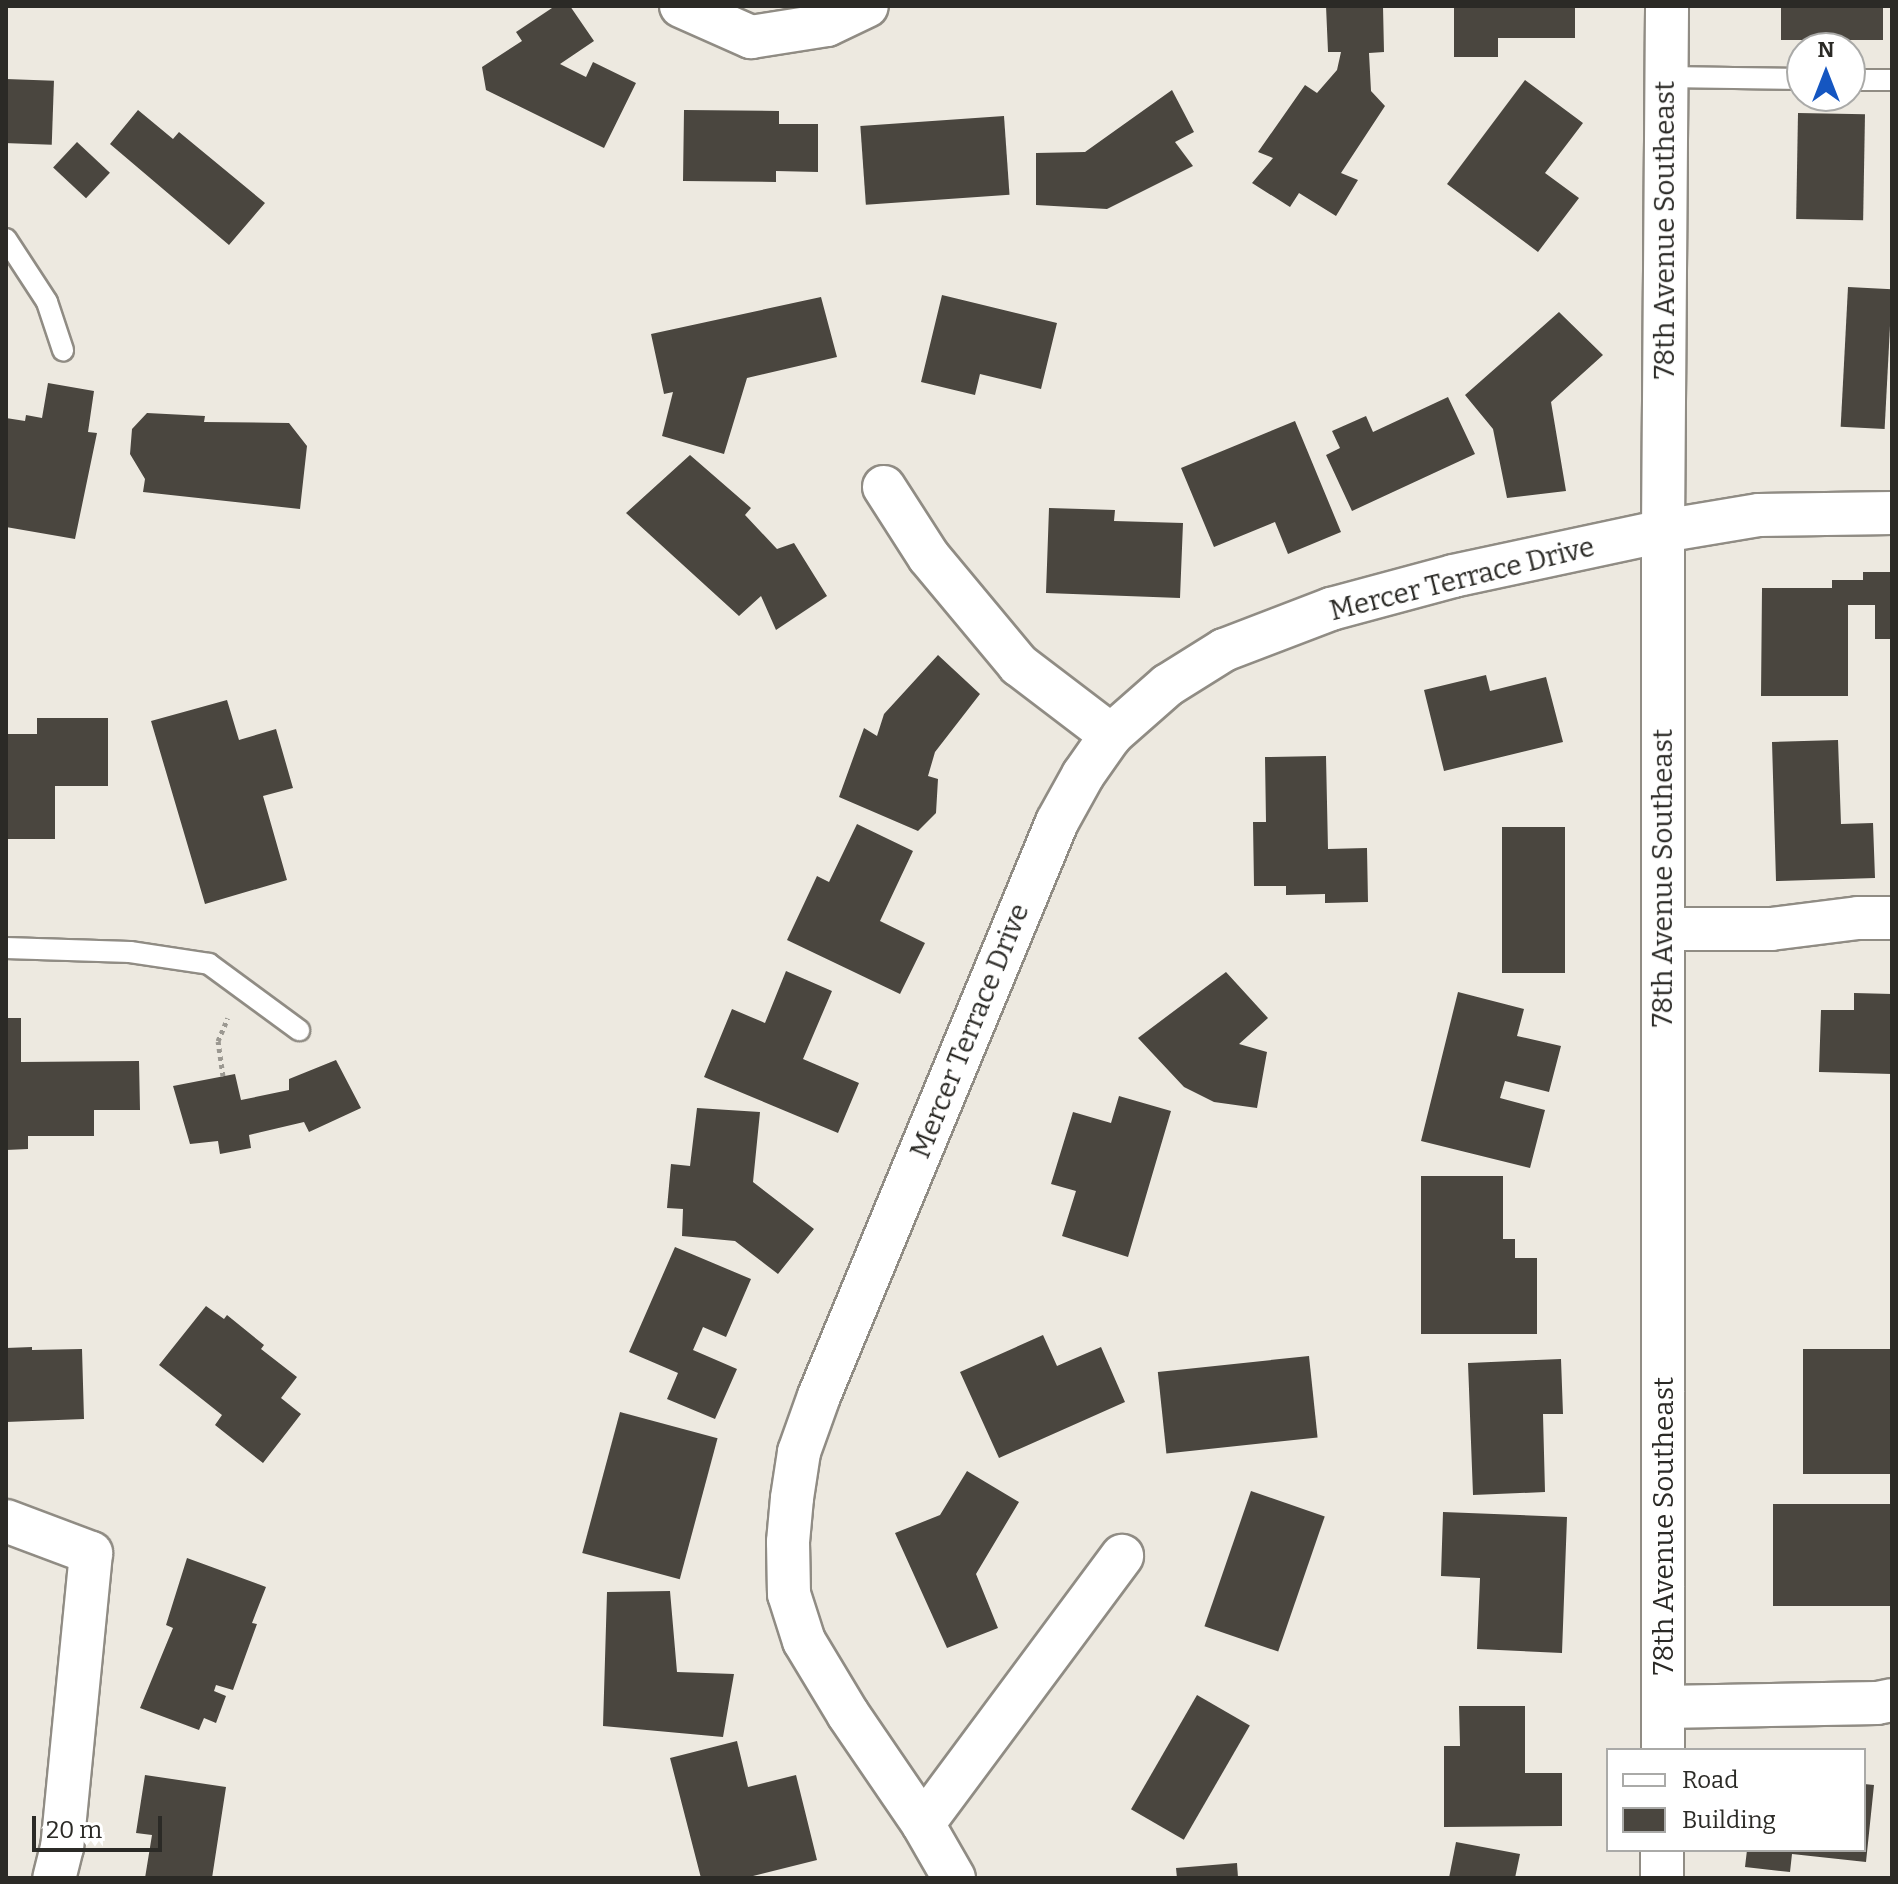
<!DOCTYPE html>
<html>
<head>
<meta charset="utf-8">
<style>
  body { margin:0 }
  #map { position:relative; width:1898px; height:1884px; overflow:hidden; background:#ede9e0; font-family:Bitter,serif }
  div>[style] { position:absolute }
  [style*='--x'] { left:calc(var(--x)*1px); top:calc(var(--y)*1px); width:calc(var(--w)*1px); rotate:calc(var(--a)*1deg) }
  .building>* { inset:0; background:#4a463f; transform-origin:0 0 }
  .path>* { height:5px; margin-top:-2.5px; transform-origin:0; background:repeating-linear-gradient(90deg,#9b9891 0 4px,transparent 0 8px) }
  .roads { filter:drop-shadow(2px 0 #908c84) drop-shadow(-2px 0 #908c84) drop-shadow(0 2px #908c84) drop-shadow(0 -2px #908c84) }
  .service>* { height:20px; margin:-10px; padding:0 10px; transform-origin:10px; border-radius:10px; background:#fff }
  .minor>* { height:42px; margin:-21px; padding:0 21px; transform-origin:21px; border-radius:21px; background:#fff }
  span { translate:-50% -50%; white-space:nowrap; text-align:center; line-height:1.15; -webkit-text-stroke:8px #fff; paint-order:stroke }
  .street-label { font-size:28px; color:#2b2a26 }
  .frame { position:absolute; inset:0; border:8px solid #2b2a26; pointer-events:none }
  .legend { position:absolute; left:1606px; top:1748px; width:260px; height:104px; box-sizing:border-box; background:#fff; border:2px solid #aaaaa8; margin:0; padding:10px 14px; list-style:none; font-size:24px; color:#2b2a26 }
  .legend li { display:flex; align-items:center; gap:16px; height:40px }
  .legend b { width:40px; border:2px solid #aaaaa8 }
  .north { position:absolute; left:1786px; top:32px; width:80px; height:80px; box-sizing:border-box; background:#fff; border:2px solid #aaaaa8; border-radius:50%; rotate:0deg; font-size:22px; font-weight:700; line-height:32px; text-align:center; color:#2b2a26 }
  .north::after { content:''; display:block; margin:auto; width:28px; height:36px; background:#1556c1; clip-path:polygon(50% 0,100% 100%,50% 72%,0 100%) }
  .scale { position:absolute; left:32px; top:1816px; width:130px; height:36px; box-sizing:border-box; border:4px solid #2b2a26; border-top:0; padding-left:10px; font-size:24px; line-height:28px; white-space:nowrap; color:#2b2a26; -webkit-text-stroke:6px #fff; paint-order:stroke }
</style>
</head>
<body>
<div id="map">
  <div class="building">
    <i style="clip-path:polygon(555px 6px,570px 6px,594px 41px,560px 64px,586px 77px,593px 62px,636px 83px,604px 148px,486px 90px,482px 67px,522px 41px,516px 32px)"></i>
    <i style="clip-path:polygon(1326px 6px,1383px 6px,1384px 52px,1369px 53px,1371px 91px,1385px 106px,1341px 173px,1358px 180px,1336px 216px,1299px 193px,1290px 207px,1252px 183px,1273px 158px,1258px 152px,1305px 85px,1317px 93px,1337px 70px,1341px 52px,1328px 52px)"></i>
    <i style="clip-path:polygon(1454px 6px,1575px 6px,1575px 38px,1498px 38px,1498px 57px,1454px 57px)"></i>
    <i style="left:1781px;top:6px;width:102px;height:34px"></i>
    <i style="left:6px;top:79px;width:48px;height:64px;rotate:2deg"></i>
    <i style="clip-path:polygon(1525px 80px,1583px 123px,1545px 173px,1579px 198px,1538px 252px,1447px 184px)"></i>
    <i style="clip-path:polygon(1172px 90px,1194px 132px,1175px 142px,1193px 166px,1107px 209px,1036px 205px,1036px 153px,1085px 152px)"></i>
    <i style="clip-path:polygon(138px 110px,173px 139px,179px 132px,265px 203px,229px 245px,110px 144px)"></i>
    <i style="clip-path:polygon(684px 110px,779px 111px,779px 124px,818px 124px,818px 172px,776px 171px,776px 182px,683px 181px)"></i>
    <i style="left:1798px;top:113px;width:67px;height:106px;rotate:1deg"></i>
    <i style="left:1004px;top:116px;width:79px;height:144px;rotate:86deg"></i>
    <i style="left:77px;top:142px;width:45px;height:35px;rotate:43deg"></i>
    <i style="left:1848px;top:287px;width:44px;height:140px;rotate:3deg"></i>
    <i style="clip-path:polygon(942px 295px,1057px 323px,1041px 389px,980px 374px,975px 395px,921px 382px)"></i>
    <i style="clip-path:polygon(821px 297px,837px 357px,747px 378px,724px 454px,662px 436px,673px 392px,664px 394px,651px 334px)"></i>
    <i style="clip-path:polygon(1559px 312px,1603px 355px,1551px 402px,1566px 491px,1507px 498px,1493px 429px,1465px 395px)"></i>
    <i style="clip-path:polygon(48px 383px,94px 391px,88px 432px,97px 433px,75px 539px,6px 527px,6px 418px,25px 421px,26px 415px,42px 418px)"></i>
    <i style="clip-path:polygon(1448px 397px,1475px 454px,1352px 511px,1326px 455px,1340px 448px,1332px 431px,1366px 416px,1373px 432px)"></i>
    <i style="clip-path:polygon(147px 413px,205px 416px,204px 422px,289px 423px,307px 446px,300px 509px,143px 492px,145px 479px,130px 454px,132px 429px)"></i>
    <i style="clip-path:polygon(1295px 421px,1341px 532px,1288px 554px,1275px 522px,1214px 547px,1181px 468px)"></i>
    <i style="clip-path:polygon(690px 455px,751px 508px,745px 515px,777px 549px,794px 543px,827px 596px,776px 630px,761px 596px,739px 616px,626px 513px)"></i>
    <i style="clip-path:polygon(1049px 508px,1115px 510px,1114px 521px,1183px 523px,1180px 598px,1046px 593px)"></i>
    <i style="clip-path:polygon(1863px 572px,1892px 572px,1892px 639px,1875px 639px,1875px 605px,1848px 605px,1848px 696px,1761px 696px,1762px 588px,1832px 588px,1832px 580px,1863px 580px)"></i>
    <i style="clip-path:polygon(938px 655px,980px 694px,935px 752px,928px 776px,938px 779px,936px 813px,918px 831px,839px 797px,864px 728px,877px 736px,884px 714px)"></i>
    <i style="clip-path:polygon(1486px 675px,1490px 691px,1546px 677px,1563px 742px,1444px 771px,1424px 690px)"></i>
    <i style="clip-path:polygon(227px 700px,239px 740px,276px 729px,293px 788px,263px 796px,287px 880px,205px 904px,151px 721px)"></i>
    <i style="clip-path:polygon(37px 718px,108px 718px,108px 786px,55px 786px,55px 839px,6px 839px,6px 734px,37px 734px)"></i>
    <i style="clip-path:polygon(1838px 740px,1841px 824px,1873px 823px,1875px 878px,1776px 881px,1772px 742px)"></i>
    <i style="clip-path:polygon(1326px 756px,1328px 849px,1367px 848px,1368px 902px,1325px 903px,1325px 894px,1286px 895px,1286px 886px,1254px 886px,1253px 822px,1266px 822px,1265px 757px)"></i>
    <i style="clip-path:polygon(857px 824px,913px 851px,880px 921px,925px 943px,900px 994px,787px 940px,817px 876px,829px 882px)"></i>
    <i style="left:1565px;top:827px;width:146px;height:63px;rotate:90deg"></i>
    <i style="clip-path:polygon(786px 971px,832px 991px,803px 1059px,859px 1083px,838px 1133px,704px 1077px,732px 1009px,765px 1023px)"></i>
    <i style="clip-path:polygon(1226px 972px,1268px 1018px,1239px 1044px,1267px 1052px,1257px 1108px,1214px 1102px,1184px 1087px,1138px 1038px)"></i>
    <i style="clip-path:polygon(1458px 992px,1524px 1009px,1517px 1036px,1561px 1046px,1549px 1092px,1505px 1081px,1500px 1098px,1545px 1110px,1530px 1168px,1421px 1141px)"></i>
    <i style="clip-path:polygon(1854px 993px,1892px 994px,1892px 1074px,1819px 1072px,1821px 1010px,1854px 1010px)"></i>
    <i style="clip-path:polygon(6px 1018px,21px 1018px,21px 1062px,139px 1061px,140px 1110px,94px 1110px,94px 1136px,28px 1136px,28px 1149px,6px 1150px)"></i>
    <i style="clip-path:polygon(336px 1060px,361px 1108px,309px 1132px,304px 1122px,249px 1135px,251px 1148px,220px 1154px,218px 1141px,190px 1144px,173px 1086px,235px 1074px,241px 1100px,289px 1090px,289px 1079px)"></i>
    <i style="clip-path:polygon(1119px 1096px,1171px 1111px,1128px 1257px,1062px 1236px,1076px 1191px,1051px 1184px,1073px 1112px,1111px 1123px)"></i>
    <i style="clip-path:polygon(697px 1108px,760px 1112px,753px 1182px,814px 1229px,778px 1274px,735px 1241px,682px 1236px,683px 1209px,667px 1208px,671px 1164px,690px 1166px)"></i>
    <i style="clip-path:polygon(1421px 1176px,1503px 1176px,1503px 1239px,1515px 1239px,1515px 1258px,1537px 1258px,1537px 1334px,1421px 1334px)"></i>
    <i style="clip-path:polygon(675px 1247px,751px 1279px,726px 1337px,703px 1327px,693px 1350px,737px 1369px,715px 1419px,667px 1399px,678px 1373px,629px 1352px)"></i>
    <i style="clip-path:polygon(206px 1306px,224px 1319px,227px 1315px,264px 1345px,261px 1349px,297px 1377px,281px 1398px,301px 1414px,263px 1463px,215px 1425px,222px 1415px,159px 1365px)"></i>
    <i style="clip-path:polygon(1043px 1335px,1057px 1366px,1101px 1347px,1125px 1402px,999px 1458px,960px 1372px)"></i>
    <i style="clip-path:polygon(32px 1347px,32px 1350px,82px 1349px,84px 1419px,6px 1422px,6px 1348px)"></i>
    <i style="left:1892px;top:1349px;width:125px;height:89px;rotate:90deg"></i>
    <i style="left:1309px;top:1356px;width:82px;height:152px;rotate:84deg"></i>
    <i style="clip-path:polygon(1561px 1359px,1563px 1414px,1543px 1414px,1545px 1492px,1473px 1495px,1468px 1363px)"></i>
    <i style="left:620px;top:1412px;width:101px;height:146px;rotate:15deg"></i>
    <i style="clip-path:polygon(967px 1471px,1019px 1502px,976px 1574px,998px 1628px,947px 1648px,895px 1533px,940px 1515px)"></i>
    <i style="left:1251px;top:1491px;width:78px;height:143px;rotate:19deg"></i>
    <i style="left:1892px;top:1504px;width:102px;height:119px;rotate:90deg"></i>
    <i style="clip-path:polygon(1443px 1512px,1567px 1517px,1562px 1653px,1477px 1649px,1480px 1578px,1441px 1576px)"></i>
    <i style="clip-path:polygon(187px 1558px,266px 1587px,252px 1623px,257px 1624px,233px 1690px,216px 1685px,214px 1691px,226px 1696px,216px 1723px,204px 1718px,199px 1730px,140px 1708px,173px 1628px,166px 1625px)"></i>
    <i style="clip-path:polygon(670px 1591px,677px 1672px,734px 1674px,723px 1737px,603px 1726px,607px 1592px)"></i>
    <i style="left:1197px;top:1695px;width:61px;height:132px;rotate:30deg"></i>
    <i style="clip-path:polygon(1459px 1706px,1525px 1706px,1525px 1773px,1562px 1773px,1562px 1826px,1444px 1827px,1444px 1746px,1460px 1746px)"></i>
    <i style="clip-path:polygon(737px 1741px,748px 1787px,796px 1775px,817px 1860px,745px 1878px,701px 1878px,670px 1758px)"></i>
    <i style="clip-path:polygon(145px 1775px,226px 1787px,212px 1878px,145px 1878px,152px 1835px,136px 1833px)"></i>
    <i style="clip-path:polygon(1864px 1784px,1874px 1785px,1866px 1862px,1792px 1854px,1790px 1872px,1745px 1867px,1747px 1850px,1864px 1850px)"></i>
    <i style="clip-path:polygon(1456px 1842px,1520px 1854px,1515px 1878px,1449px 1878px)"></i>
    <i style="clip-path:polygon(1237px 1863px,1238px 1878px,1177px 1878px,1176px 1868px)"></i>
  </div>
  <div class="path">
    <i style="--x:223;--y:1076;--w:35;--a:-98"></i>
    <i style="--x:218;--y:1041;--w:25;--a:-67"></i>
  </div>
  <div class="roads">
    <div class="service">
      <i style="--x:1666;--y:77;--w:136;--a:0.8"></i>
      <i style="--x:1850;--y:80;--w:42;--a:0"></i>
      <i style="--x:6;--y:239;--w:75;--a:56.9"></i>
      <i style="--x:47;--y:302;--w:51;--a:71.6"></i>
      <i style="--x:6;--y:948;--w:124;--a:1.8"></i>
      <i style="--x:130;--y:952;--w:80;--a:8.6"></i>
      <i style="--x:209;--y:964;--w:112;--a:36.3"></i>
    </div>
    <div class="minor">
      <i style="--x:681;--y:6;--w:77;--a:23.9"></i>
      <i style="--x:751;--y:37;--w:77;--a:-9"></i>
      <i style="--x:827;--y:25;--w:44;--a:-25.4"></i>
      <i style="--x:884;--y:487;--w:83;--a:57.3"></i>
      <i style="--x:929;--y:557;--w:141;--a:50.2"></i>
      <i style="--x:1019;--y:665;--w:116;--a:37.3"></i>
      <i style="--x:1663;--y:929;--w:108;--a:0"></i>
      <i style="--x:1771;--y:929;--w:88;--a:-7.2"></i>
      <i style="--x:1858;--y:918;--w:34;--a:0"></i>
      <i style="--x:6;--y:1521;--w:91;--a:20.6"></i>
      <i style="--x:91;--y:1553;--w:295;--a:95.6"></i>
      <i style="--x:62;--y:1847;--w:32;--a:104"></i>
      <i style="--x:1664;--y:1707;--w:213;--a:-1.1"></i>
      <i style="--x:1877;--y:1703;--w:15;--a:-11"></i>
      <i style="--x:1663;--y:1750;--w:1219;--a:-90"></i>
      <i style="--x:1663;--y:531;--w:525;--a:-89.56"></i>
      <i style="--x:923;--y:1824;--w:334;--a:-53.4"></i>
      <i style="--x:954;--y:1878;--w:62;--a:-119.9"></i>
      <i style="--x:923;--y:1824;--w:133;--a:-124.3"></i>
      <i style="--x:848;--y:1714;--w:85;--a:-121.1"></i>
      <i style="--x:804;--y:1641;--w:49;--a:-107.7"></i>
      <i style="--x:789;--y:1594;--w:52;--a:-91.1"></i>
      <i style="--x:788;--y:1542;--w:44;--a:-84.8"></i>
      <i style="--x:792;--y:1498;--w:47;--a:-81.3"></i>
      <i style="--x:799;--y:1452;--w:59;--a:-70.3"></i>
      <i style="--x:819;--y:1396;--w:621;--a:-67.48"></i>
      <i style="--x:1057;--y:822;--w:54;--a:-61"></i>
      <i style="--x:1083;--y:775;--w:49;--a:-55"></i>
      <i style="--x:1111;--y:735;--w:76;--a:-41.3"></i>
      <i style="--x:1168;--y:685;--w:66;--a:-32"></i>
      <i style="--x:1224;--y:650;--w:115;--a:-21"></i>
      <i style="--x:1331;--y:609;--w:126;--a:-15.1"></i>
      <i style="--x:1453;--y:576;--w:215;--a:-12.1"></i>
      <i style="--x:1663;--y:531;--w:97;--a:-9.5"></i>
      <i style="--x:1759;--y:515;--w:133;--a:-0.9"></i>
      <i style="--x:1662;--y:1878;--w:28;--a:-90"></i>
    </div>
  </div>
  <div class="street-label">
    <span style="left:1665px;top:230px;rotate:-90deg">78th Avenue Southeast</span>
    <span style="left:1462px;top:579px;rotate:-14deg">Mercer Terrace Drive</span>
    <span style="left:1663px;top:878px;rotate:-90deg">78th Avenue Southeast</span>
    <span style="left:970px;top:1031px;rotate:-68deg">Mercer Terrace Drive</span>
    <span style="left:1664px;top:1526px;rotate:-90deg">78th Avenue Southeast</span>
  </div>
  <div class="frame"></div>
  <ul class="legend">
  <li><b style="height:10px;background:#fff"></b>Road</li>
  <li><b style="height:22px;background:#4a463f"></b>Building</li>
  </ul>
  <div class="north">N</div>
  <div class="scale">20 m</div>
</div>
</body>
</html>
